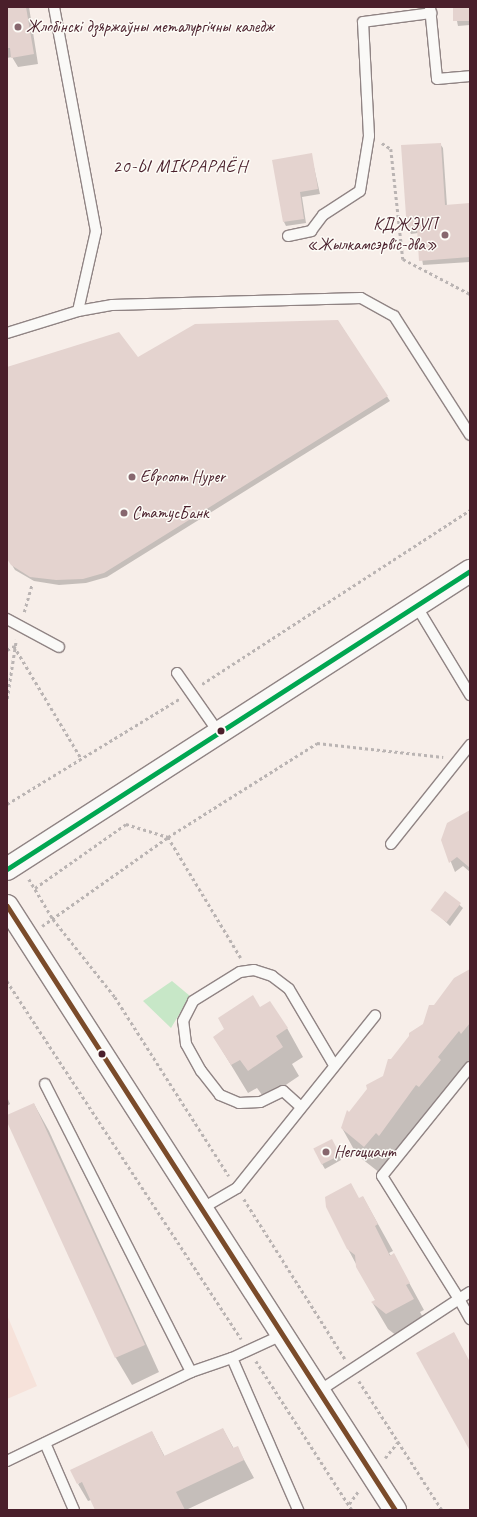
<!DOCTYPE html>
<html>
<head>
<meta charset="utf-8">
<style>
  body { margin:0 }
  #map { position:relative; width:477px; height:1517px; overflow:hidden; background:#f7eee9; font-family:Caveat,sans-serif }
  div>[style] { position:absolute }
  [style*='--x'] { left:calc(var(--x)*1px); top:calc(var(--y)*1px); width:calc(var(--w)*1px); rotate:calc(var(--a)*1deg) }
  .built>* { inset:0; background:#f6e2da }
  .green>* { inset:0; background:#c7e7c7 }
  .shadow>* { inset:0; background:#0003 }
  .building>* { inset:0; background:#e4d3cf; transform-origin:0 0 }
  .path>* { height:2.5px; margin-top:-1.25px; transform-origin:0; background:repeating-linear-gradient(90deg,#bab4b3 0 3px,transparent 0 6px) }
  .roads { filter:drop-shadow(1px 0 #908484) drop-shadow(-1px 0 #908484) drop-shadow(0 1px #908484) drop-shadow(0 -1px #908484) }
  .lane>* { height:10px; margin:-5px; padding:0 5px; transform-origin:5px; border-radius:5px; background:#faf9f7 }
  .secondary>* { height:22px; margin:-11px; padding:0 11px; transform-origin:11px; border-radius:11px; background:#faf9f7 }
  .bus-1>* { height:5px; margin:-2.5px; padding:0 2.5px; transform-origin:2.5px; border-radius:2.5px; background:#00a651 }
  .bus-2>* { height:5px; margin:-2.5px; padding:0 2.5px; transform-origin:2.5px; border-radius:2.5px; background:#7a4b2a }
  .dots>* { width:11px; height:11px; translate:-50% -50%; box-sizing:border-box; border:2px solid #fdfcf7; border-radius:50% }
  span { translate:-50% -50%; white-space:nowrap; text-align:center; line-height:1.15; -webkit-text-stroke:3px #fdfcf7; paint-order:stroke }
  .poi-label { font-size:17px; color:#4a1f2b }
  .left { translate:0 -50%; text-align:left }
  .right { translate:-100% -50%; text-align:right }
  .neighbourhood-label { font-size:18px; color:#4a1f2b; letter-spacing:1px }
  .frame { position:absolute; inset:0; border:8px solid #4a1f2b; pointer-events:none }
</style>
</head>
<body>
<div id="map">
  <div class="built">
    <i style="clip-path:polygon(7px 1315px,37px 1386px,7px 1399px)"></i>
  </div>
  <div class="green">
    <i style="clip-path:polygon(172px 981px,190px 996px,171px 1028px,143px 1001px)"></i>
  </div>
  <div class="shadow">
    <i style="clip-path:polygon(7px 7px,29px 7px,38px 64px,18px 67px,12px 57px,7px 58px)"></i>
    <i style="clip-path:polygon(454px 7px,470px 7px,470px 25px,458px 26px)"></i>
    <i style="clip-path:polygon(440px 144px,443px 148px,447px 206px,470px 204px,470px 262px,423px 265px,418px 233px,411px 234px,408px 229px)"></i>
    <i style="clip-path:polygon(311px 154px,320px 194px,302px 197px,306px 223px,286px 226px,284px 222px)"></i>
    <i style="clip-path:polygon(338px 321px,390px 401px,107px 577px,86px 583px,59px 585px,34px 581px,15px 570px,7px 557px,7px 368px,138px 358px)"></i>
    <i style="clip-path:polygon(470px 813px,470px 872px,463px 866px,455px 872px,442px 840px)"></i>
    <i style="clip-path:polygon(445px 892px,463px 908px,450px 926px,433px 910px)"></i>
    <i style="clip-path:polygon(470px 976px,470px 1063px,380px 1173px,357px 1155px,342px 1128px,350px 1113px,384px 1076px,392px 1060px,424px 1025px,434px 1006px)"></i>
    <i style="clip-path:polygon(260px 1008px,287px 1028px,303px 1057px,292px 1064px,299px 1076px,265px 1099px,257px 1088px,248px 1093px,214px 1037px)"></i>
    <i style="clip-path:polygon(7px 1097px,10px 1104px,7px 1106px)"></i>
    <i style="clip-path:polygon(34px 1104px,49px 1131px,159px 1372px,132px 1385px,116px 1358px,7px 1119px,7px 1116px)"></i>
    <i style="clip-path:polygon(334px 1145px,341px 1160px,325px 1169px,322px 1164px)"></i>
    <i style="clip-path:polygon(363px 1197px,393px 1251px,389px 1253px,391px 1256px,394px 1255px,424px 1310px,420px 1312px,428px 1327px,402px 1340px,388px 1329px,372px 1302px,376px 1301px,348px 1249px,359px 1199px)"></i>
    <i style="clip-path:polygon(223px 1429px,234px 1449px,237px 1447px,254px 1478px,186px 1510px,97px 1510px,91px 1500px,88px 1501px,78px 1484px,152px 1432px,165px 1457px)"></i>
  </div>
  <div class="building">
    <i style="clip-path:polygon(7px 7px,26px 7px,34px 54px,11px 58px,10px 48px,7px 48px)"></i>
    <i style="left:453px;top:7px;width:17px;height:14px"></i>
    <i style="clip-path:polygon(441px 143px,445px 205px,470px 203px,470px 257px,419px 261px,417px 229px,407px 230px,401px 145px)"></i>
    <i style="clip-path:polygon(312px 153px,318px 189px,300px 192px,304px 219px,283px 222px,272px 160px)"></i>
    <i style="clip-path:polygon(338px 320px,388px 396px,104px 573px,83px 579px,56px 580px,30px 577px,11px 565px,7px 559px,7px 367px,119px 332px,138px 357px,195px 324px)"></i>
    <i style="clip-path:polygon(470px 810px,470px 868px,457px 857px,449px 863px,441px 840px,447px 823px)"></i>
    <i style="left:445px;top:891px;width:20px;height:24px;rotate:37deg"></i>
    <i style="clip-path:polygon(470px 969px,470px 1023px,461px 1034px,459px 1031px,438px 1057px,441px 1060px,419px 1087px,416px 1085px,379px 1136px,376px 1133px,364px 1147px,341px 1128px,347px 1110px,349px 1112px,367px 1089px,366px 1085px,383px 1076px,388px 1059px,391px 1059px,409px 1036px,409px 1033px,423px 1024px,429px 1005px,434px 1005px,454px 978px)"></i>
    <i style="clip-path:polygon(253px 995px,260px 1007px,270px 1001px,288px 1028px,276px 1036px,283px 1047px,248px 1071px,240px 1060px,231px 1065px,213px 1037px,224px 1029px,218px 1018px)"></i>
    <i style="clip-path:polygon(34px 1103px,145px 1345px,115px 1358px,7px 1122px,7px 1115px)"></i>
    <i style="left:332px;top:1139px;width:18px;height:21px;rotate:63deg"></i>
    <i style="clip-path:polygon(351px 1183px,359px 1198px,363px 1196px,378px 1224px,375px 1226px,390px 1256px,394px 1253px,410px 1283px,406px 1285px,414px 1299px,386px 1314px,371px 1302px,375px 1300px,356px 1267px,355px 1255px,347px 1249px,326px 1207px,325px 1197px)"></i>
    <i style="clip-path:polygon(454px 1332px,470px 1362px,470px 1451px,416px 1353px)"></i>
    <i style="clip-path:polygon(223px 1428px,233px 1448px,238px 1446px,244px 1460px,176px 1492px,185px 1510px,95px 1510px,82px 1482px,77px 1484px,70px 1470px,152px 1431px,164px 1456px)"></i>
  </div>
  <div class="path">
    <i style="--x:382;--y:143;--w:11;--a:34"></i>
    <i style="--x:391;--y:149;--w:111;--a:83.8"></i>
    <i style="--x:403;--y:259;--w:76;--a:27.6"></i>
    <i style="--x:24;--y:612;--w:29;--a:-74"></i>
    <i style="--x:7;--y:650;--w:8;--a:-30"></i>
    <i style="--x:14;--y:646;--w:131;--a:59.1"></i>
    <i style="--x:202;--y:684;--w:320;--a:-33"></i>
    <i style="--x:7;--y:699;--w:60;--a:-81.3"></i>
    <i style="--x:7;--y:804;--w:202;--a:-31.4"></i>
    <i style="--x:29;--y:879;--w:47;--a:59"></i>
    <i style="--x:53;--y:919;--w:100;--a:51.5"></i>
    <i style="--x:115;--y:997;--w:212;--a:57.5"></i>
    <i style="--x:35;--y:888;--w:111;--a:-35.1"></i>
    <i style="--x:126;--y:824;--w:44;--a:17.2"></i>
    <i style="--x:168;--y:837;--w:141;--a:58.9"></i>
    <i style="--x:42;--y:926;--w:154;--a:-35.2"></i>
    <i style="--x:168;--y:837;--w:176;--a:-32.2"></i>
    <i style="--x:317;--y:743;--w:127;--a:6.3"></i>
    <i style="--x:7;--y:981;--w:428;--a:56.8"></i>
    <i style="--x:244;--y:1199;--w:189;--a:57.7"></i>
    <i style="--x:256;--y:1361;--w:177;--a:57.2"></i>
    <i style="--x:359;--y:1381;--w:153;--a:57.2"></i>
    <i style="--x:385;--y:1458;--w:21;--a:-51"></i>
    <i style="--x:349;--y:1504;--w:17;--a:-54"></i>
  </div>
  <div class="roads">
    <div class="lane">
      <i style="--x:54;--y:7;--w:228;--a:79.4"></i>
      <i style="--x:96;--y:231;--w:82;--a:102.7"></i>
      <i style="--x:430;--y:7;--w:72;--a:84.4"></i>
      <i style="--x:437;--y:79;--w:33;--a:-5"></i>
      <i style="--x:288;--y:236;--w:24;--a:-12"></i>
      <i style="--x:311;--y:231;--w:20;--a:-53"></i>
      <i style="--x:323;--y:215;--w:44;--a:-33"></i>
      <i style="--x:360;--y:191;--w:56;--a:-80.7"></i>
      <i style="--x:369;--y:136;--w:114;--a:-93"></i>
      <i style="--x:363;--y:22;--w:69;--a:-7.5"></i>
      <i style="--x:7;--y:333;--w:74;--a:-17.2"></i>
      <i style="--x:78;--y:311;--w:35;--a:-10"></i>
      <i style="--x:112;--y:305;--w:249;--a:-1.6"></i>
      <i style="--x:361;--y:298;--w:38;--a:29"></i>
      <i style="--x:394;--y:316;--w:141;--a:57.4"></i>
      <i style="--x:417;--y:607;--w:103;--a:58.9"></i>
      <i style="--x:7;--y:619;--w:59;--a:28.3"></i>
      <i style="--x:177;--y:673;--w:73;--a:55"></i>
      <i style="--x:391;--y:844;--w:127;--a:-51.4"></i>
      <i style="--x:45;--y:1084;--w:323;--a:63.1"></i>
      <i style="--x:301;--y:1107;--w:24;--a:-138"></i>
      <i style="--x:283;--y:1091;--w:25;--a:154"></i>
      <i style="--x:260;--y:1102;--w:21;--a:177"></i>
      <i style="--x:239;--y:1103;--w:21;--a:-157"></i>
      <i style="--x:220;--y:1095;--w:31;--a:-128"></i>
      <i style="--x:201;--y:1071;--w:31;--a:-119"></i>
      <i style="--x:186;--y:1044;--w:23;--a:-97"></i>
      <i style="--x:183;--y:1021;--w:22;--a:-63"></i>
      <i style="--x:193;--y:1001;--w:55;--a:-31.7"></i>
      <i style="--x:240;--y:972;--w:14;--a:-8"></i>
      <i style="--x:254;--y:970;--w:19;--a:18"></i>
      <i style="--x:272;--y:976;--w:21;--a:37"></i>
      <i style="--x:289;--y:989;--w:88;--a:59.4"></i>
      <i style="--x:201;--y:1209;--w:42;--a:-30.3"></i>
      <i style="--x:237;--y:1188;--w:221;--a:-51.3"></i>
      <i style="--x:470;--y:1292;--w:13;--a:148"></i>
      <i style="--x:459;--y:1299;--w:23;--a:61"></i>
      <i style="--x:232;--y:1358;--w:166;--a:66.5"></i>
      <i style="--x:319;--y:1391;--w:168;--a:-33.3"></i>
      <i style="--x:459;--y:1299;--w:145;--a:-122"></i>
      <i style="--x:382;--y:1176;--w:140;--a:-51.1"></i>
      <i style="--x:45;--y:1443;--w:73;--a:66.6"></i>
      <i style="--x:7;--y:1461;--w:204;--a:-25.8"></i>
      <i style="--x:191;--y:1372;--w:43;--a:-18.9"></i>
      <i style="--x:232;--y:1358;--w:55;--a:-24.7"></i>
    </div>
    <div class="secondary">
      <i style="--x:7;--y:869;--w:551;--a:-32.77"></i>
      <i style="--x:7;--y:906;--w:718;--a:57.28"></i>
    </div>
  </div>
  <div class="bus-1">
    <i style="--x:7;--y:869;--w:551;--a:-32.77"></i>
  </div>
  <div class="bus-2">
    <i style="--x:7;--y:906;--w:718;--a:57.28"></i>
  </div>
  <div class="dots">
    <i style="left:18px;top:27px;background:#87676e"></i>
    <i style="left:445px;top:235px;background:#87676e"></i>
    <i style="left:132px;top:477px;background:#87676e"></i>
    <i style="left:124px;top:513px;background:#87676e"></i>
    <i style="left:221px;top:731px;background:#4a1f2b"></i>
    <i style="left:102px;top:1054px;background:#4a1f2b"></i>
    <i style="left:326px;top:1152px;background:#87676e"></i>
  </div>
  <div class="poi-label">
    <span class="left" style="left:26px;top:27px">Жлобінскі дзяржаўны металургічны каледж</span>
    <span class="right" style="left:437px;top:235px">КДЖЭУП<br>«Жылкамсэрвіс-два»</span>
    <span class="left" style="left:140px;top:477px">Евроопт Hyper</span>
    <span class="left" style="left:132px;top:513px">СтатусБанк</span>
    <span class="left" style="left:334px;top:1152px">Негоциант</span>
  </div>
  <div class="neighbourhood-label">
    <span style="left:180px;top:166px">20-Ы МІКРАРАЁН</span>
  </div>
  <div class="frame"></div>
</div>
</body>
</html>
